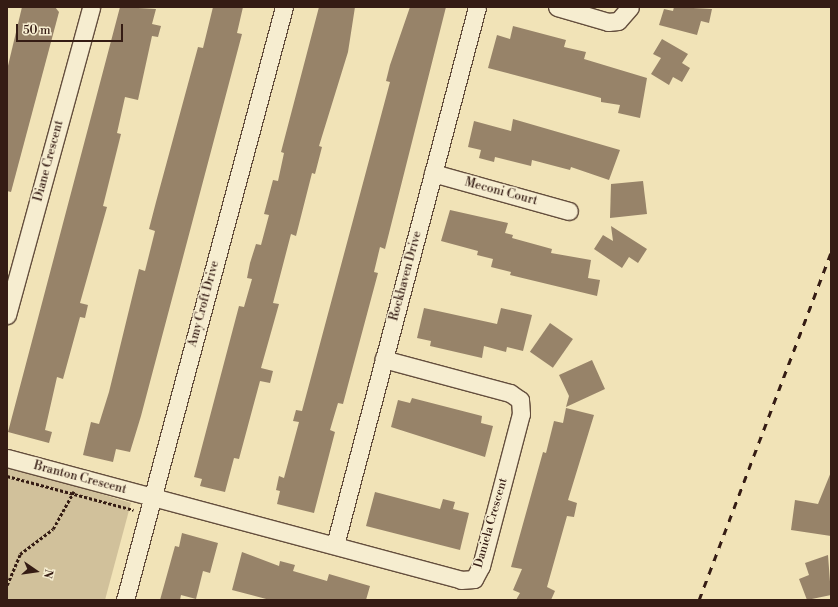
<!DOCTYPE html>
<html>
<head>
<meta charset="utf-8">
<style>
  body { margin:0 }
  #map { position:relative; width:838px; height:607px; overflow:hidden; background:#f1e3b7; font-family:"Libre Bodoni",serif }
  div>[style] { position:absolute }
  [style*='--x'] { left:calc(var(--x)*1px); top:calc(var(--y)*1px); width:calc(var(--w)*1px); rotate:calc(var(--a)*1deg) }
  .green>* { inset:0; background:#d1c19b }
  .building>* { inset:0; background:#978369; transform-origin:0 0 }
  .path>* { height:2.5px; margin-top:-1.25px; transform-origin:0; background:repeating-linear-gradient(90deg,#351c14 0 3px,transparent 0 5px) }
  .roads { filter:drop-shadow(1px 0 #644e3d) drop-shadow(-1px 0 #644e3d) drop-shadow(0 1px #644e3d) drop-shadow(0 -1px #644e3d) }
  .minor>* { height:17px; margin:-8.5px; padding:0 8.5px; transform-origin:8.5px; border-radius:8.5px; background:#f6edd0 }
  .rail>* { height:3px; margin-top:-1.5px; transform-origin:0; background:repeating-linear-gradient(90deg,#351c14 0 7px,transparent 0 14px) }
  span { translate:-50% -50%; white-space:nowrap; text-align:center; line-height:1.15; -webkit-text-stroke:3px #f6edd0; paint-order:stroke }
  .street-label { font-size:12px; color:#351c14 }
  .frame { position:absolute; inset:0; border:8px solid #351c14; pointer-events:none }
  .north { position:absolute; left:16px; top:551px; width:40px; height:40px; -webkit-text-stroke:3px #f6edd0; paint-order:stroke; rotate:103deg; font-size:11px; font-weight:700; line-height:16px; text-align:center; color:#351c14 }
  .north::after { content:''; display:block; margin:auto; width:14px; height:18px; background:#351c14; clip-path:polygon(50% 0,100% 100%,50% 72%,0 100%) }
  .scale { position:absolute; left:16px; top:24px; width:107px; height:18px; box-sizing:border-box; border:2px solid #351c14; border-top:0; padding-left:5px; font-size:12px; line-height:14px; white-space:nowrap; color:#351c14; -webkit-text-stroke:3px #f6edd0; paint-order:stroke }
</style>
</head>
<body>
<div id="map">
  <div class="green">
    <i style="clip-path:polygon(7px 465px,131px 503px,105px 600px,7px 600px)"></i>
  </div>
  <div class="building">
    <i style="clip-path:polygon(22px 7px,55px 7px,59px 12px,11px 192px,7px 191px,7px 70px)"></i>
    <i style="clip-path:polygon(120px 7px,156px 9px,152px 24px,161px 26px,158px 37px,152px 36px,138px 100px,125px 97px,117px 133px,121px 134px,103px 206px,107px 207px,80px 303px,88px 305px,85px 318px,80px 317px,63px 379px,57px 377px,45px 430px,52px 432px,49px 443px,8px 432px)"></i>
    <i style="clip-path:polygon(213px 7px,243px 7px,237px 33px,242px 34px,141px 416px,130px 452px,116px 449px,113px 462px,83px 455px,91px 422px,99px 424px,109px 392px,139px 269px,145px 271px,155px 231px,149px 229px,156px 202px,198px 47px,203px 48px)"></i>
    <i style="clip-path:polygon(319px 7px,355px 7px,348px 52px,319px 146px,322px 147px,315px 174px,312px 173px,296px 236px,291px 234px,273px 303px,279px 304px,261px 368px,273px 371px,270px 383px,260px 381px,239px 459px,234px 458px,225px 492px,200px 486px,202px 479px,194px 477px,239px 306px,244px 307px,252px 279px,247px 278px,250px 263px,256px 244px,261px 245px,269px 215px,264px 214px,273px 180px,278px 181px,284px 153px,281px 152px)"></i>
    <i style="clip-path:polygon(410px 7px,446px 7px,385px 249px,380px 247px,374px 272px,378px 273px,348px 385px,343px 404px,338px 403px,330px 430px,335px 432px,314px 513px,277px 504px,280px 491px,276px 490px,279px 476px,284px 478px,299px 422px,293px 421px,296px 410px,302px 411px,390px 82px,386px 81px,390px 65px)"></i>
    <i style="clip-path:polygon(674px 7px,712px 9px,709px 23px,701px 21px,697px 35px,659px 25px,664px 9px,673px 11px)"></i>
    <i style="clip-path:polygon(513px 26px,566px 40px,564px 47px,586px 52px,584px 59px,647px 78px,640px 118px,618px 113px,620px 105px,601px 102px,601px 98px,488px 68px,497px 35px,510px 39px)"></i>
    <i style="clip-path:polygon(662px 39px,688px 54px,682px 63px,690px 68px,682px 82px,673px 77px,669px 85px,651px 74px,661px 58px,653px 54px)"></i>
    <i style="clip-path:polygon(513px 119px,620px 150px,609px 180px,571px 167px,570px 170px,532px 160px,531px 166px,495px 157px,494px 162px,479px 158px,481px 150px,468px 147px,474px 121px,511px 131px)"></i>
    <i style="clip-path:polygon(643px 181px,647px 214px,610px 218px,611px 184px)"></i>
    <i style="clip-path:polygon(450px 210px,508px 223px,505px 233px,513px 235px,512px 238px,552px 249px,551px 253px,591px 260px,588px 278px,600px 280px,597px 296px,510px 275px,511px 272px,491px 267px,493px 259px,477px 255px,478px 251px,441px 241px)"></i>
    <i style="clip-path:polygon(611px 226px,647px 249px,638px 263px,629px 257px,622px 268px,594px 249px,603px 235px,613px 241px)"></i>
    <i style="clip-path:polygon(424px 308px,497px 324px,501px 308px,532px 315px,523px 351px,507px 347px,506px 352px,484px 346px,482px 358px,430px 346px,431px 341px,417px 338px)"></i>
    <i style="left:550px;top:323px;width:28px;height:35px;rotate:35deg"></i>
    <i style="clip-path:polygon(592px 360px,605px 389px,566px 407px,569px 396px,559px 375px)"></i>
    <i style="clip-path:polygon(412px 398px,482px 416px,481px 423px,493px 426px,485px 457px,391px 427px,398px 400px,410px 403px)"></i>
    <i style="clip-path:polygon(566px 408px,594px 415px,568px 500px,577px 503px,574px 517px,567px 516px,547px 587px,555px 591px,551px 600px,516px 600px,520px 593px,513px 590px,522px 569px,511px 567px,543px 452px,546px 453px,554px 421px,563px 423px)"></i>
    <i style="clip-path:polygon(831px 472px,831px 536px,791px 530px,795px 500px,818px 504px)"></i>
    <i style="clip-path:polygon(375px 492px,440px 509px,443px 499px,455px 502px,453px 509px,469px 513px,460px 550px,366px 526px)"></i>
    <i style="clip-path:polygon(182px 533px,218px 543px,210px 573px,203px 571px,196px 599px,181px 595px,180px 600px,160px 600px,175px 546px,179px 547px)"></i>
    <i style="clip-path:polygon(242px 552px,279px 566px,280px 561px,295px 565px,293px 571px,327px 581px,329px 574px,370px 586px,366px 600px,270px 600px,232px 590px)"></i>
    <i style="clip-path:polygon(828px 555px,831px 595px,807px 600px,799px 579px,809px 575px,805px 563px)"></i>
  </div>
  <div class="path">
    <i style="--x:7;--y:476;--w:131;--a:15"></i>
    <i style="--x:7;--y:585;--w:34;--a:-67"></i>
    <i style="--x:20;--y:554;--w:41;--a:-37.1"></i>
    <i style="--x:53;--y:529;--w:43;--a:-61.1"></i>
  </div>
  <div class="roads">
    <div class="minor">
      <i style="--x:557;--y:7;--w:53;--a:16.4"></i>
      <i style="--x:608;--y:22;--w:10;--a:-6"></i>
      <i style="--x:618;--y:21;--w:18;--a:-49"></i>
      <i style="--x:433;--y:173;--w:141;--a:15.6"></i>
      <i style="--x:7;--y:315;--w:319;--a:-74.7"></i>
      <i style="--x:7;--y:458;--w:470;--a:15"></i>
      <i style="--x:461;--y:580;--w:13;--a:-4"></i>
      <i style="--x:474;--y:579;--w:15;--a:-62"></i>
      <i style="--x:481;--y:566;--w:157;--a:-75.3"></i>
      <i style="--x:521;--y:414;--w:14;--a:-94"></i>
      <i style="--x:520;--y:400;--w:12;--a:-145"></i>
      <i style="--x:510;--y:393;--w:131;--a:-165"></i>
      <i style="--x:335;--y:545;--w:556;--a:-75.21"></i>
      <i style="--x:125;--y:600;--w:614;--a:-74.99"></i>
    </div>
  </div>
  <div class="rail">
    <i style="--x:699;--y:600;--w:371;--a:-69.2"></i>
  </div>
  <div class="street-label">
    <span style="left:49px;top:161px;rotate:-75deg">Diane Crescent</span>
    <span style="left:501px;top:192px;rotate:15deg">Meconi Court</span>
    <span style="left:406px;top:276px;rotate:-75deg">Rockhaven Drive</span>
    <span style="left:204px;top:304px;rotate:-75deg">Amy Croft Drive</span>
    <span style="left:80px;top:478px;rotate:15deg">Branton Crescent</span>
    <span style="left:491px;top:523px;rotate:-74deg">Daniela Crescent</span>
  </div>
  <div class="frame"></div>
  <div class="north">N</div>
  <div class="scale">50 m</div>
</div>
</body>
</html>
